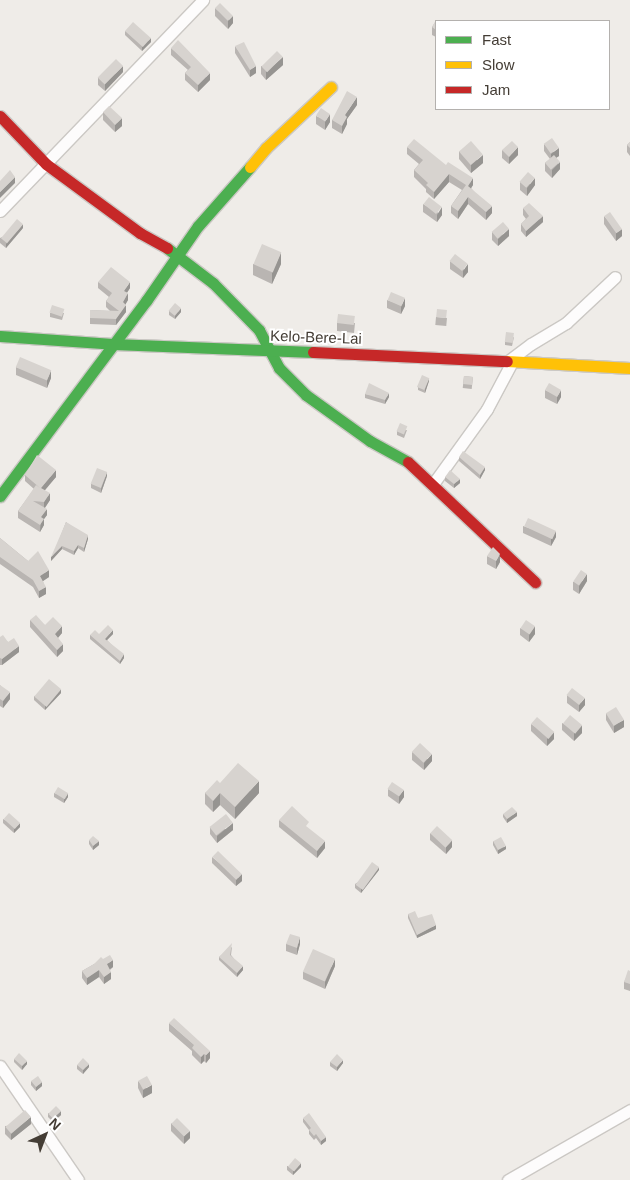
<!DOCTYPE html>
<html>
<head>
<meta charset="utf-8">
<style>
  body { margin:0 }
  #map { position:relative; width:630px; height:1180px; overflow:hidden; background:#efece8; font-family:Helvetica,sans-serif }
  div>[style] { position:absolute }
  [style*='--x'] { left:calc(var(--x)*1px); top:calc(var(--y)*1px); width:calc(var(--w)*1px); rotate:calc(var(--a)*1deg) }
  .roads { filter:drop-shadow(1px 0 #cbc8c4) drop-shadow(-1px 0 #cbc8c4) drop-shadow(0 1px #cbc8c4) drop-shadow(0 -1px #cbc8c4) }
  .street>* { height:11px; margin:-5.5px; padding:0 5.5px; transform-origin:5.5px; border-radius:5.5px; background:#fdfcfc }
  .fast>* { height:11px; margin:-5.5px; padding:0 5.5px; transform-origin:5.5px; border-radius:5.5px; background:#4caf50 }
  .slow>* { height:11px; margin:-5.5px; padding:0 5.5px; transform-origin:5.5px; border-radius:5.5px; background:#ffc107 }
  .jam>* { height:11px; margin:-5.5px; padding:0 5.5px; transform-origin:5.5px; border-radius:5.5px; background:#c62828 }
  .wall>* { inset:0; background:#b9b5b2; transform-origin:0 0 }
  .shaded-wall>* { inset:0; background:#969491 }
  .building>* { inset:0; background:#d7d3cf; transform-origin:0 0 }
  span { translate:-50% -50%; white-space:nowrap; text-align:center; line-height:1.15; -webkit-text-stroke:4px #fff; paint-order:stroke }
  .street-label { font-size:15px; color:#443d35 }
  .legend { position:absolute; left:435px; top:20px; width:175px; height:90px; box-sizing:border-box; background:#fff; border:1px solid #b4b1ae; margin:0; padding:6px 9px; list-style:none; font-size:15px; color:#443d35 }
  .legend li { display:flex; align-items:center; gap:10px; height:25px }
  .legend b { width:25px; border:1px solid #b4b1ae }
  .north { position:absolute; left:20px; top:1110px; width:50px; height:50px; -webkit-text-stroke:4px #fff; paint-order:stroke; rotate:43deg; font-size:14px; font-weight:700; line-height:20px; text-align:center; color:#443d35 }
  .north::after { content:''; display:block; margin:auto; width:18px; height:22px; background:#443d35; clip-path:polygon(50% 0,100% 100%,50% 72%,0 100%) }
</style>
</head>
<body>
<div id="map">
  <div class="roads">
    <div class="street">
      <i style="--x:0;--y:211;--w:293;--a:-46.1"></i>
      <i style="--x:507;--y:362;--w:30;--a:-37"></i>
      <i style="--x:531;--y:344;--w:41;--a:-31"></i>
      <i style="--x:566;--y:323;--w:67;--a:-43.2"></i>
      <i style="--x:433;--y:484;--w:92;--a:-54.2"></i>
      <i style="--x:487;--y:409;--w:53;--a:-62"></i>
      <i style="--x:0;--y:1066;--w:138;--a:55.6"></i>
      <i style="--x:508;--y:1180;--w:141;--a:-29.8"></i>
    </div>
    <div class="fast">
      <i style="--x:167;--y:248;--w:58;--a:37.3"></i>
      <i style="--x:213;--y:283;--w:66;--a:45.6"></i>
      <i style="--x:259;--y:330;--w:43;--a:62.2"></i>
      <i style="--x:279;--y:368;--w:38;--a:45"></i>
      <i style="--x:306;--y:395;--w:79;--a:35.7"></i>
      <i style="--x:370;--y:441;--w:43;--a:28.9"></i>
      <i style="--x:0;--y:336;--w:113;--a:4"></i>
      <i style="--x:113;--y:344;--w:200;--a:2.3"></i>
      <i style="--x:0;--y:496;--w:244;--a:-53.2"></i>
      <i style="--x:146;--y:301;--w:91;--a:-55.3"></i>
      <i style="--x:198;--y:226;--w:79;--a:-48.6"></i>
    </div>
    <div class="slow">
      <i style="--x:250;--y:167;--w:25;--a:-50"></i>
      <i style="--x:266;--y:148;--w:89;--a:-43.2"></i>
      <i style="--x:507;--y:361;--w:123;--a:3.3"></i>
    </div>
    <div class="jam">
      <i style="--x:0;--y:116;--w:66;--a:46.2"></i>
      <i style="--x:46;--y:164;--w:117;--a:36.3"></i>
      <i style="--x:140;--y:233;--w:31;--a:29"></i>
      <i style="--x:313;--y:352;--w:194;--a:2.7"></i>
      <i style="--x:408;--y:462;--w:175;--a:43.4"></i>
    </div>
  </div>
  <div class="wall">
    <i style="clip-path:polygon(215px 8px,233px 23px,228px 29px,215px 16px)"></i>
    <i style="clip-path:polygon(436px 21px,436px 37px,432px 35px,432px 27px)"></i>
    <i style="clip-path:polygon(125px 31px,151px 42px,142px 51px,125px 35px)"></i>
    <i style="clip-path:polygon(235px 46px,256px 73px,250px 77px,235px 53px)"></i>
    <i style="clip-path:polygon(171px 48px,210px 80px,198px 92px,185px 80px,185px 73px,188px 70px,171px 55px)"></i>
    <i style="clip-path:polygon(283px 65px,266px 80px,261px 74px,261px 66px)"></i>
    <i style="clip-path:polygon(123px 72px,105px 91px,98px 85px,98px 78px)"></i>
    <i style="clip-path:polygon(357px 105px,347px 119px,347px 124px,342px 134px,332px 128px,332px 120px)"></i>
    <i style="clip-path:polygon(103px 112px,122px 126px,115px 132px,103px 120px)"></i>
    <i style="clip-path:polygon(316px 116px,330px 122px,325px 130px,316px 124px)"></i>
    <i style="clip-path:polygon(630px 142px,630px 156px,627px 152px,627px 145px)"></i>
    <i style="clip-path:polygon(544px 144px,559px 156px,556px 158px,560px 169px,552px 178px,545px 171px,545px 163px,550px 159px,544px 151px)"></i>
    <i style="clip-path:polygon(407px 147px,473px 185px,471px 188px,492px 213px,486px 220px,468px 204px,458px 219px,451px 213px,451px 206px,462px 190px,449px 182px,434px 199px,426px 192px,426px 189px,414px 177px,414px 170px,419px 164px,407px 154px)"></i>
    <i style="clip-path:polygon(502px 150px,518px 155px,509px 164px,502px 158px)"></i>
    <i style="clip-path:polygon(459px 151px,483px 163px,471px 173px,459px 159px)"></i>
    <i style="clip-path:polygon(520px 182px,535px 185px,527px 196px,520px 190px)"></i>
    <i style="clip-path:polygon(423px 204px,442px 215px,437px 222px,423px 212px)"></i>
    <i style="clip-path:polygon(523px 208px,543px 222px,526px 237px,521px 231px,521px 224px,526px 219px,523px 215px)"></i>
    <i style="clip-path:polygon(604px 216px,622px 236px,616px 241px,604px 224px)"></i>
    <i style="clip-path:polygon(23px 228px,6px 248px,0 243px,0 238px)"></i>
    <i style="clip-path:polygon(492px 232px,509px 236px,498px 246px,492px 240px)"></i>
    <i style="clip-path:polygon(450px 261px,468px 272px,463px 278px,450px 269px)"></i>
    <i style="clip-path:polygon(253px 264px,281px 264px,272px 284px,253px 275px)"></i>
    <i style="clip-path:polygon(98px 282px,130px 288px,127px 293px,128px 300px,125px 304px,126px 312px,116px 325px,90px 324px,90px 310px,110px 311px,106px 307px,106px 301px,109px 297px,98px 288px)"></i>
    <i style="clip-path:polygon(387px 300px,405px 306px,401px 314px,387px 308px)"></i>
    <i style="clip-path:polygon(169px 311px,181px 312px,175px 319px,169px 315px)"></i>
    <i style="clip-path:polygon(50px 313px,64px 313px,62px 320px,50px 317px)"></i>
    <i style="left:436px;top:317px;width:11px;height:8px;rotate:5deg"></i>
    <i style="clip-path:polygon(337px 323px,355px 323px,354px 333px,337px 331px)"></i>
    <i style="clip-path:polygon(514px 337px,512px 346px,505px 345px,505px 342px)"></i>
    <i style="clip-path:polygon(16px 367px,51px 378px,47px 388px,16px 375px)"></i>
    <i style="left:464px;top:376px;width:9px;height:12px;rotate:6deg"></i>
    <i style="clip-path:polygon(429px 381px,425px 393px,418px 390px,418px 387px)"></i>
    <i style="clip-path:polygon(545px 390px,561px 397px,557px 404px,545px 398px)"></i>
    <i style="clip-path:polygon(365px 394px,389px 397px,385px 404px,365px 398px)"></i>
    <i style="clip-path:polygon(407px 430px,404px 438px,397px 435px,397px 431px)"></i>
    <i style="clip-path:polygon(459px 457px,485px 470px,480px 479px,459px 461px)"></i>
    <i style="clip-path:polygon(25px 475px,56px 477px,44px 490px,50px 500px,45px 508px,47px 515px,44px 519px,44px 525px,40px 532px,18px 518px,18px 511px,34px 489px,25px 481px)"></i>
    <i style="clip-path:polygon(107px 476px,101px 493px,91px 488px,91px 484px)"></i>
    <i style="clip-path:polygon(445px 477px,460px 483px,454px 488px,445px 481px)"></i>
    <i style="clip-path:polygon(66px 522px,88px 539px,84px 552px,78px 548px,74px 555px,62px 549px,51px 561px)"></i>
    <i style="clip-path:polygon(523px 526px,556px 537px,551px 546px,523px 533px)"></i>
    <i style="clip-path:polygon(0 538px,28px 561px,49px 577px,43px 581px,46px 594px,39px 598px,33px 587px,0 564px)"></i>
    <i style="clip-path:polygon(487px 556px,500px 562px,496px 569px,487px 564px)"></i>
    <i style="clip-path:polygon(587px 581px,579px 594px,573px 590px,573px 582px)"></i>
    <i style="clip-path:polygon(30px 620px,45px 625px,62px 633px,58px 638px,63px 651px,57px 657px,30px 627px)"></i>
    <i style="clip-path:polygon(520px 628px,535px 634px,529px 642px,520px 635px)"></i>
    <i style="clip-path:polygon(99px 634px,113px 634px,107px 640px,124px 658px,120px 664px,90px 639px,90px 635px)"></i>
    <i style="clip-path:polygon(0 637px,8px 642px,19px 652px,2px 665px,0 665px)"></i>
    <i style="clip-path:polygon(0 685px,10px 699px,3px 708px,0 706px)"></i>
    <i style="clip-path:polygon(61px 693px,45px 710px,34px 700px,34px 696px)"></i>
    <i style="clip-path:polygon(567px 695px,585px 705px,579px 712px,567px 703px)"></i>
    <i style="clip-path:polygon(606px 713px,624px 727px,614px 733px,606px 720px)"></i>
    <i style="clip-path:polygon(562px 723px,582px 733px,574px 741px,562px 730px)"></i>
    <i style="clip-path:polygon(531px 724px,554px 739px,547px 746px,531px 731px)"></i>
    <i style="clip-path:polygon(412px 752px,432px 761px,424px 770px,412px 760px)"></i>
    <i style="clip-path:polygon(220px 783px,259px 793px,235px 819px,220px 805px,213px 812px,205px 804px,205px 793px)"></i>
    <i style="clip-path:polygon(388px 789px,404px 797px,399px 804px,388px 796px)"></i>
    <i style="clip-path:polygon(54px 793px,68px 797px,64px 803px,54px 797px)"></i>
    <i style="clip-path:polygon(503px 814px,517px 816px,507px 823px,503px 817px)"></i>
    <i style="clip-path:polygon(3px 819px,20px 827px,14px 833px,3px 823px)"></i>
    <i style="clip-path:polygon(279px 820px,325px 848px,317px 858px,279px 827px)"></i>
    <i style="clip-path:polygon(210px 827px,233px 830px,217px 843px,210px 834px)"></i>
    <i style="clip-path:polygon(430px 833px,452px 847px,446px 854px,430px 840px)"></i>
    <i style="clip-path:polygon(89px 840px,99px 845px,93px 850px,89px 844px)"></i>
    <i style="clip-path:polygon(493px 841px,506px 849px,498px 854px,493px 845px)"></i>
    <i style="clip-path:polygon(212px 857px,242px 881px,236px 886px,212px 863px)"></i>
    <i style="clip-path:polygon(379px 870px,361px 893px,355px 888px,355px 884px)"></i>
    <i style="clip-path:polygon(408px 914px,418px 918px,436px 929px,417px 938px,408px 918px)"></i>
    <i style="clip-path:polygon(286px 944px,300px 944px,297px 955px,286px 951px)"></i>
    <i style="clip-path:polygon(232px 947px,231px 955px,243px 970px,237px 977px,219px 960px,219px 957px)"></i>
    <i style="clip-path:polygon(103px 959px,113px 967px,110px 970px,111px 979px,104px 984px,99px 977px,87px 985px,82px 978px,82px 971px)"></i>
    <i style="clip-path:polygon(335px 966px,325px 989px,303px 979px,303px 972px)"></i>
    <i style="clip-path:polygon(630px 971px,630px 991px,624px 989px,624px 982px)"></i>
    <i style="clip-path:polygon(169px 1023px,210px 1058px,206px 1063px,204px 1061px,201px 1064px,192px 1055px,192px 1051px,169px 1031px)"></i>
    <i style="clip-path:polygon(14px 1059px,27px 1064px,22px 1070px,14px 1062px)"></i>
    <i style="clip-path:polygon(330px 1062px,343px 1063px,337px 1071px,330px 1066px)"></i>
    <i style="clip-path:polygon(77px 1065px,89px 1067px,83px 1074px,77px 1069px)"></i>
    <i style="clip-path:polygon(31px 1081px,42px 1086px,36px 1091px,31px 1085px)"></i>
    <i style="clip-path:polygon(138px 1081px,152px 1093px,143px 1098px,138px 1088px)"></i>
    <i style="clip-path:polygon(48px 1113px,61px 1115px,53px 1122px,48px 1117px)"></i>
    <i style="clip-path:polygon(303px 1118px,326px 1141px,321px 1145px,316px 1138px,314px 1140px,309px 1134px,309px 1130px,303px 1122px)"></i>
    <i style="clip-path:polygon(171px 1123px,190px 1138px,184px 1144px,171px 1131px)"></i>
    <i style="clip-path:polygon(31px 1124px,11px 1140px,5px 1134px,5px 1126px)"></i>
    <i style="clip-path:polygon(287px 1166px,301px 1167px,293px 1175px,287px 1170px)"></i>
  </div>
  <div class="shaded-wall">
    <i style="clip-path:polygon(233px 16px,233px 23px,228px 29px,228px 21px)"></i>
    <i style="clip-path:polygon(151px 38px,151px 42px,142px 51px,142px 47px)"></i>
    <i style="clip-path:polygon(283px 57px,283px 65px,266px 80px,266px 72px)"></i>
    <i style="clip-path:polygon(123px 66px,123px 72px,105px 91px,105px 84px)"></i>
    <i style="clip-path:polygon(256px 66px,256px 73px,250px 77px,250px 70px)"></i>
    <i style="clip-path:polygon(210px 73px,210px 80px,198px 92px,198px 85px)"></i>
    <i style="clip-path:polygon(357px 97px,357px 105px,347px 119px,347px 124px,342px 134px,342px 126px,345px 115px)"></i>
    <i style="clip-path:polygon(330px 114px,330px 122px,325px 130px,325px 122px)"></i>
    <i style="clip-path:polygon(122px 118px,122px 126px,115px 132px,115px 125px)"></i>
    <i style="clip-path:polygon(518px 147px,518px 155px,509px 164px,509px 157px)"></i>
    <i style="clip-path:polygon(559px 148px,559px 156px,551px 161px,551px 154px)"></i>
    <i style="clip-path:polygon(483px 155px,483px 163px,471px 173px,471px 165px)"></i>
    <i style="clip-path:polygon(560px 162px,560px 169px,552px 178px,552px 170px)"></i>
    <i style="clip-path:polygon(449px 174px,449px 182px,434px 199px,434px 192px)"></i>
    <i style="clip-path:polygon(15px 177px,15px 183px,0 198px,0 192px)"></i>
    <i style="clip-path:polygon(473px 178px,473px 185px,468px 193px,468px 186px)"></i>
    <i style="clip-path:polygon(535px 178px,535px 185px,527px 196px,527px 188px)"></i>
    <i style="clip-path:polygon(468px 197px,468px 204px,458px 219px,458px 211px)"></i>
    <i style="clip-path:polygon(492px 206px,492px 213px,486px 220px,486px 212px)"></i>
    <i style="clip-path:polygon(442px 207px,442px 215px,437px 222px,437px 215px)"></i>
    <i style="clip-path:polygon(543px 216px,543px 222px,526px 237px,526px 231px)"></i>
    <i style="clip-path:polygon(23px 224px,23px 228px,6px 248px,6px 244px)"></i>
    <i style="clip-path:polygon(509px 229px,509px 236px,498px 246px,498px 239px)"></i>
    <i style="clip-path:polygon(622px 229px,622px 236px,616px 241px,616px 233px)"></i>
    <i style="clip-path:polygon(281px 252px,281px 264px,272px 284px,272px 273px)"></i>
    <i style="clip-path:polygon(468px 264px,468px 272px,463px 278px,463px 271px)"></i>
    <i style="clip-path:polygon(130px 282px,130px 288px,124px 297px,124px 291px)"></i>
    <i style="clip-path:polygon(128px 293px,128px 300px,123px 309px,123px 302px)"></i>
    <i style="clip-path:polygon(405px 298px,405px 306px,401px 314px,401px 307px)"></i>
    <i style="clip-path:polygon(126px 305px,126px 312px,116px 325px,116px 319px)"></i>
    <i style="clip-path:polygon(181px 308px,181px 312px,175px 319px,175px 316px)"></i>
    <i style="clip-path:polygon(51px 370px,51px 378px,47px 388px,47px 380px)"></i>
    <i style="clip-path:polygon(429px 378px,429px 381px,425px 393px,425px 389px)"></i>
    <i style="clip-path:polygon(561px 390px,561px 397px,557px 404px,557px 397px)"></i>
    <i style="clip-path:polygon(389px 393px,389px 397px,385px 404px,385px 400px)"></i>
    <i style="clip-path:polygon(485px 467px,485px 470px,480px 479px,480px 475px)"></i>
    <i style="clip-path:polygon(56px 470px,56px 477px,41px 495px,41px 488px)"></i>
    <i style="clip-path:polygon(107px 472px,107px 476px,101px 493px,101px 489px)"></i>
    <i style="clip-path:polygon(460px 479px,460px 483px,454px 488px,454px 484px)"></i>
    <i style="clip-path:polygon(50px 493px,50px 500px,44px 509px,44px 502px)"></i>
    <i style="clip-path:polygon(47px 509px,47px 515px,44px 519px,44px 525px,40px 532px,41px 517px)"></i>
    <i style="clip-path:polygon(556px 531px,556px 537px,551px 546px,551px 539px)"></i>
    <i style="clip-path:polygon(88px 535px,88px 539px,84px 552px,84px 548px)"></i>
    <i style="clip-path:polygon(78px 545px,78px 548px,74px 555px,74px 551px)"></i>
    <i style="clip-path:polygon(62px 546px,62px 549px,51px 561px,51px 557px)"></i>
    <i style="clip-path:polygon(500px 554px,500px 562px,496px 569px,496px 561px)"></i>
    <i style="clip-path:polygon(49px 570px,49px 577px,40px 583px,40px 576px)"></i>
    <i style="clip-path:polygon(587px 574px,587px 581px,579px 594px,579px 586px)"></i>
    <i style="clip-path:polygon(46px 587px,46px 594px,39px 598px,39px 591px)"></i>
    <i style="clip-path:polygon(62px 626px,62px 633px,55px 641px,55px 634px)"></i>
    <i style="clip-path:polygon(535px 626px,535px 634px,529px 642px,529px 634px)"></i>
    <i style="clip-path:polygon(113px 630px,113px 634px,105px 642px,105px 639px)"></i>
    <i style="clip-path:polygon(63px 644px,63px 651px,57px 657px,57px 650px)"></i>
    <i style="clip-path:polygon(19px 646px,19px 652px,2px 665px,2px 659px)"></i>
    <i style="clip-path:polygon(124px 654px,124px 658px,120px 664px,120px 661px)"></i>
    <i style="clip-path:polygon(61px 689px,61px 693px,45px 710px,45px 706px)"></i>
    <i style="clip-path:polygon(10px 692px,10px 699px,3px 708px,3px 701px)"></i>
    <i style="clip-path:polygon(585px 698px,585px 705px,579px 712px,579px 705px)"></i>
    <i style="clip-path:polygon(624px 720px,624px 727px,614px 733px,614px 725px)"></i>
    <i style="clip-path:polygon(582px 725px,582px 733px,574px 741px,574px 733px)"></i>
    <i style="clip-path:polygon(554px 732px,554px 739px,547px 746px,547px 739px)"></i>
    <i style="clip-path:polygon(432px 754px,432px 761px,424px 770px,424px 763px)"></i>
    <i style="clip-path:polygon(259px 781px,259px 793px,235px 819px,235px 807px)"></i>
    <i style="clip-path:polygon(404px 790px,404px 797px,399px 804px,399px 796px)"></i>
    <i style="clip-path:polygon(68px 793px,68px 797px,64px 803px,64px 799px)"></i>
    <i style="clip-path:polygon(220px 793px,220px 805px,213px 812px,213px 801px)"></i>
    <i style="clip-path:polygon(517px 812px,517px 816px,507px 823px,507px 819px)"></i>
    <i style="clip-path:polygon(20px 823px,20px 827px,14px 833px,14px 829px)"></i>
    <i style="clip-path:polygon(233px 823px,233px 830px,217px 843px,217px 836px)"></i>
    <i style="clip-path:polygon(452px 840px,452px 847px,446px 854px,446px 847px)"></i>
    <i style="clip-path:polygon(99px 841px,99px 845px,93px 850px,93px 846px)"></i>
    <i style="clip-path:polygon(325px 841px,325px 848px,317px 858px,317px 851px)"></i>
    <i style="clip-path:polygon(506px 846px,506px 849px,498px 854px,498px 850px)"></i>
    <i style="clip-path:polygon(379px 867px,379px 870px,361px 893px,361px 889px)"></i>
    <i style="clip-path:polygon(242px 874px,242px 881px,236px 886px,236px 880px)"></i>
    <i style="clip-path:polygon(436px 925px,436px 929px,417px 938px,417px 935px)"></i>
    <i style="clip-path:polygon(300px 937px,300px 944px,297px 955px,297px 948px)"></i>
    <i style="clip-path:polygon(335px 959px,335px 966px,325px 989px,325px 982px)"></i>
    <i style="clip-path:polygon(113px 960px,113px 967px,107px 971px,107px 964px)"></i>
    <i style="clip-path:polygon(243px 966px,243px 970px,237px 977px,237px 973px)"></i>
    <i style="clip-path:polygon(99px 970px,99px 977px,87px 985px,87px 978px)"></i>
    <i style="clip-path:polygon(111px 972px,111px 979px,104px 984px,104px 977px)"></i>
    <i style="clip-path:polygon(210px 1051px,210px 1058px,206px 1063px,206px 1055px)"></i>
    <i style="clip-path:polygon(204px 1054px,204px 1061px,201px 1064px,201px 1057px)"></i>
    <i style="clip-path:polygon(343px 1060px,343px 1063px,337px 1071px,337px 1067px)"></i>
    <i style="clip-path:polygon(27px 1061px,27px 1064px,22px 1070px,22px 1066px)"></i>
    <i style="clip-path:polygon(89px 1064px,89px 1067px,83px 1074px,83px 1070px)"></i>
    <i style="clip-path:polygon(42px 1082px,42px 1086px,36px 1091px,36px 1087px)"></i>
    <i style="clip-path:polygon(152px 1085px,152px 1093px,143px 1098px,143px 1090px)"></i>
    <i style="clip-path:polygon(61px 1111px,61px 1115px,53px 1122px,53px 1118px)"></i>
    <i style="clip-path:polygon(31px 1117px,31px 1124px,11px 1140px,11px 1133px)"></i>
    <i style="clip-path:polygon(190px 1131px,190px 1138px,184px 1144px,184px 1136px)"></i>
    <i style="clip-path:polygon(326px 1137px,326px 1141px,321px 1145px,321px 1141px)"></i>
    <i style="clip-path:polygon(301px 1163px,301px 1167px,293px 1175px,293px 1171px)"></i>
  </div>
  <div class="building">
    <i style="left:220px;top:3px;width:18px;height:7px;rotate:45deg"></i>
    <i style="clip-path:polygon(436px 20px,438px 21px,436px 21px,436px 30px,432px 27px)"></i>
    <i style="left:133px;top:22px;width:24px;height:12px;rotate:42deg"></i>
    <i style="clip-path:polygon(178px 40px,210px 73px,198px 85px,185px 73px,191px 67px,171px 48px)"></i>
    <i style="clip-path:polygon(244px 42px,256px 66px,250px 70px,235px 46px)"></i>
    <i style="left:277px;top:51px;width:8px;height:22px;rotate:45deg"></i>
    <i style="left:116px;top:59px;width:10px;height:26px;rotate:45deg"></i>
    <i style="clip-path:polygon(347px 91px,357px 97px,345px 115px,347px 117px,342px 126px,332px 120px)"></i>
    <i style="clip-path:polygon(109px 106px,122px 118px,115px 125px,103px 112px)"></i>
    <i style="left:321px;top:108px;width:11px;height:9px;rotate:34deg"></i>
    <i style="left:552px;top:138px;width:12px;height:10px;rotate:55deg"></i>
    <i style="clip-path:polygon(414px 139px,446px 165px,448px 162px,473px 178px,468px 186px,492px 206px,486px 212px,468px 197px,458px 211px,451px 206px,466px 185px,449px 174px,434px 192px,426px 185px,428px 183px,414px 170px,423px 160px,407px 147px)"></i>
    <i style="left:471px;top:141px;width:18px;height:16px;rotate:49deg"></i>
    <i style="clip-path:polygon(512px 141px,518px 147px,509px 157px,502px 150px)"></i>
    <i style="clip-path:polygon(630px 142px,630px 148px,627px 145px)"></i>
    <i style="left:554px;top:155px;width:9px;height:12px;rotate:49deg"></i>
    <i style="clip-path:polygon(10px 170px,15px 177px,0 192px,0 181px)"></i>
    <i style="left:528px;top:172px;width:9px;height:13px;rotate:41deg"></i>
    <i style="left:429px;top:197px;width:16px;height:9px;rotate:38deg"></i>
    <i style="clip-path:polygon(529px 203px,543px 216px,526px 231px,521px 224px,529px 216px,523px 208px)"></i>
    <i style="left:610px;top:212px;width:21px;height:7px;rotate:55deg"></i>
    <i style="left:17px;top:219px;width:8px;height:25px;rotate:40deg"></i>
    <i style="left:503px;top:222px;width:9px;height:15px;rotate:49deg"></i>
    <i style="left:262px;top:244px;width:21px;height:22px;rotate:23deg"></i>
    <i style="left:455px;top:254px;width:16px;height:9px;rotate:38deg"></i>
    <i style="clip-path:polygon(111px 267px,130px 282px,124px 291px,128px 293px,123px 302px,126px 305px,116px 319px,90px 318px,90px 310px,119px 311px,106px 301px,112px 293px,98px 282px)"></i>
    <i style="left:391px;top:292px;width:15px;height:9px;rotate:23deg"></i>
    <i style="left:175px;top:303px;width:8px;height:10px;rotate:40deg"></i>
    <i style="left:52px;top:305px;width:13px;height:8px;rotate:18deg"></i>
    <i style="left:437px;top:309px;width:10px;height:8px;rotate:6deg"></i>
    <i style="left:338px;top:314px;width:17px;height:9px;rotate:7deg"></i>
    <i style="left:506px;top:332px;width:8px;height:10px;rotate:7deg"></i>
    <i style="left:20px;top:357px;width:34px;height:11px;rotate:23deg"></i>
    <i style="left:422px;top:375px;width:8px;height:13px;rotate:23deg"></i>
    <i style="left:464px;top:376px;width:9px;height:8px;rotate:6deg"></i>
    <i style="clip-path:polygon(369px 383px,389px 393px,385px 400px,365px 394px)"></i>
    <i style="left:549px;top:383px;width:14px;height:8px;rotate:30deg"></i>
    <i style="left:400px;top:423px;width:8px;height:9px;rotate:23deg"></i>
    <i style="clip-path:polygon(463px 451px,485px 467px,480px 475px,459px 457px)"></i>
    <i style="clip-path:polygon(37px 455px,56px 470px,41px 488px,50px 493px,44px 502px,33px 501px,47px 509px,41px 517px,44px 519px,40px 525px,18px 511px,36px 485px,40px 488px,25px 475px)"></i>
    <i style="left:97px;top:468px;width:11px;height:17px;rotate:22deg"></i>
    <i style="clip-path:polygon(450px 470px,460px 479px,454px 484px,445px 477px)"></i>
    <i style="left:528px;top:518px;width:31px;height:9px;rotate:25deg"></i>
    <i style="clip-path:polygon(66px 522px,88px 535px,84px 548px,78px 545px,74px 551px,62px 546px,51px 557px)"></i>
    <i style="clip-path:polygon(0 538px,28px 561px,38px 551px,49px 570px,40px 576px,46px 587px,39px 591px,33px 580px,0 557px)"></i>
    <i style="clip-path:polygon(493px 547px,500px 554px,496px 561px,487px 556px)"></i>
    <i style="left:581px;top:570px;width:7px;height:14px;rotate:34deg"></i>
    <i style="clip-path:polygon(36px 615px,45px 625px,53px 617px,62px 626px,55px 634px,63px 644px,57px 650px,30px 620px)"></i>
    <i style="left:526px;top:620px;width:11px;height:10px;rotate:34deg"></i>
    <i style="clip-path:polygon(108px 625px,113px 630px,105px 639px,124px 654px,120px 661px,90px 635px,95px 630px,99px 634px)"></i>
    <i style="clip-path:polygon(3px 635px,8px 642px,14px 638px,19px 646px,2px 659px,0 658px,0 637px)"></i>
    <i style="left:49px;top:679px;width:16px;height:23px;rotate:40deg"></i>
    <i style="clip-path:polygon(0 685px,10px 692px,3px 701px,0 699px)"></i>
    <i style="left:572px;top:688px;width:16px;height:9px;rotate:38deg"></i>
    <i style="left:616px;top:707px;width:15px;height:12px;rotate:58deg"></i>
    <i style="left:570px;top:715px;width:16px;height:11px;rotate:40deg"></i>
    <i style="left:537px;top:717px;width:23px;height:9px;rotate:41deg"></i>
    <i style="left:420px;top:743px;width:16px;height:12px;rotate:43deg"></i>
    <i style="clip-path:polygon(238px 763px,259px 781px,235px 807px,220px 793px,213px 801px,205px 793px,217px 780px,220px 783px)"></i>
    <i style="left:392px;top:782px;width:14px;height:8px;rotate:34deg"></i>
    <i style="left:58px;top:787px;width:12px;height:7px;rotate:31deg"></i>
    <i style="clip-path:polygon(292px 806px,309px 822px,306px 826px,325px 841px,317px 851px,279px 820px)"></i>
    <i style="clip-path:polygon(512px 807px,517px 812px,507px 819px,503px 814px)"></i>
    <i style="left:9px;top:813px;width:15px;height:8px;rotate:42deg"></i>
    <i style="left:226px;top:814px;width:11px;height:21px;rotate:52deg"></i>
    <i style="left:437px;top:826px;width:21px;height:10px;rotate:43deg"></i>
    <i style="clip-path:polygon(93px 836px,99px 841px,93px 846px,89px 840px)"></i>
    <i style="left:501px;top:837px;width:10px;height:9px;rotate:61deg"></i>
    <i style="left:218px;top:851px;width:33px;height:8px;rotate:44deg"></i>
    <i style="left:372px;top:862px;width:9px;height:28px;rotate:36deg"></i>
    <i style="clip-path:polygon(415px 911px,418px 918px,432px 914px,436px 925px,417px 935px,408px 914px)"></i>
    <i style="clip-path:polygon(290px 934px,300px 937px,297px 948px,286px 944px)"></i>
    <i style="clip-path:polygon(232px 943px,230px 955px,243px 966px,237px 973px,219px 957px)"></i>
    <i style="left:313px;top:949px;width:24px;height:25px;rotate:24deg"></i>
    <i style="clip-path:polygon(110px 955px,113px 960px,107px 964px,111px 972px,104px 977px,99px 970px,87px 978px,82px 971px,94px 964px,101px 957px,103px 959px)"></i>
    <i style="clip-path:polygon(628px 970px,630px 971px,630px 984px,624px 982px)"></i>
    <i style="clip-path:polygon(174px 1018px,210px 1051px,206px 1055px,204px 1054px,201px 1057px,192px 1048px,194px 1045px,169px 1023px)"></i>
    <i style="clip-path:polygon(19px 1053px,27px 1061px,22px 1066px,14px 1059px)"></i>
    <i style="clip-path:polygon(337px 1054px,343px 1060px,337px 1067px,330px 1062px)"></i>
    <i style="clip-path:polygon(83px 1058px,89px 1064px,83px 1070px,77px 1065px)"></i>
    <i style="clip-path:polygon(38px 1076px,42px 1082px,36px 1087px,31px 1081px)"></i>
    <i style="left:147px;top:1076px;width:10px;height:10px;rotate:61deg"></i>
    <i style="left:56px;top:1106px;width:7px;height:11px;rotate:45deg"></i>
    <i style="left:25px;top:1110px;width:9px;height:26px;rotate:49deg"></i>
    <i style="clip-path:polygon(309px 1113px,326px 1137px,321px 1141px,316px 1134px,314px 1136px,309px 1130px,311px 1128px,303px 1118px)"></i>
    <i style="left:177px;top:1118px;width:18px;height:8px;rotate:45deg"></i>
    <i style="left:295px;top:1158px;width:8px;height:11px;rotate:40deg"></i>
  </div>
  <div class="street-label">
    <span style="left:316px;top:337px;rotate:2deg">Kelo-Bere-Lai</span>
  </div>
  <ul class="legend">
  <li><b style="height:6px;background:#4caf50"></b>Fast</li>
  <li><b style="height:6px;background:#ffc107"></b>Slow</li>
  <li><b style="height:6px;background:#c62828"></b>Jam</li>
  </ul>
  <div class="north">N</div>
</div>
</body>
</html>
